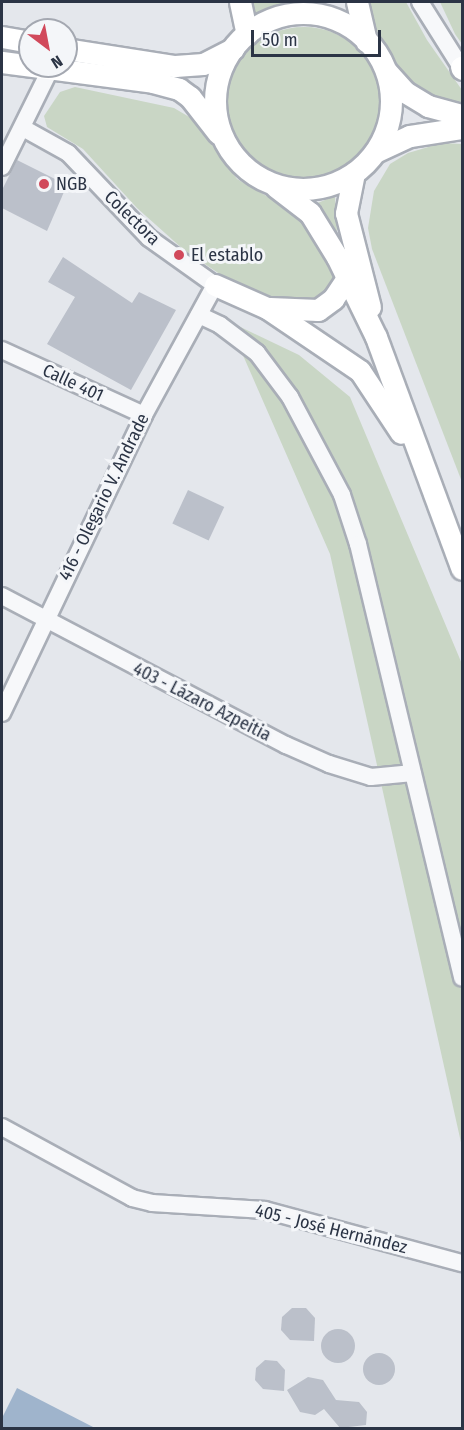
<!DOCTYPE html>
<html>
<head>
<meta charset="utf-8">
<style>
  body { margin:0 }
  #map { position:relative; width:464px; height:1430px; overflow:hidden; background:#e4e7ec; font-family:"Fira Sans Condensed",sans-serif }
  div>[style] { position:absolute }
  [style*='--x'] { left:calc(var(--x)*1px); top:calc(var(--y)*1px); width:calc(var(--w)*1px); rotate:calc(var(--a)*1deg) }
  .green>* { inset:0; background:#c9d6c5 }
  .round { border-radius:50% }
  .water>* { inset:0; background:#9fb4cc }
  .building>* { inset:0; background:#bbc0ca; transform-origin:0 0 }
  .roads { filter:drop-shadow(2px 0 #a9aeb7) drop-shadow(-2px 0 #a9aeb7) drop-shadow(0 2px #a9aeb7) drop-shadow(0 -2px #a9aeb7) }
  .minor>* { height:16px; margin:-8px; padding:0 8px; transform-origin:8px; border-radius:8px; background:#f7f8fa }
  .major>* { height:21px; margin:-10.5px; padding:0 10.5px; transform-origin:10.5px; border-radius:10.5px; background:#fff }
  .major>.ring { margin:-10.5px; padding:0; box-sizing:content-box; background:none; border:21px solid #fff; border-radius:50% }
  .dots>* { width:16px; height:16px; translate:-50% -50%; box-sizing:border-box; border:3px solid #f4f6f9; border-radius:50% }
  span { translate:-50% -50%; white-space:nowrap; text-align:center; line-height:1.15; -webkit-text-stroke:6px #f4f6f9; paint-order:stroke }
  .poi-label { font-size:18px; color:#2b3445 }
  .left { translate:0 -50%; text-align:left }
  .street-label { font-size:18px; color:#2b3445 }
  .frame { position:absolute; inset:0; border:3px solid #2b3445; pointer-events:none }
  .north { position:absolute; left:18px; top:18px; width:60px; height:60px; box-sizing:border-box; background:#f4f6f9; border:2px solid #a4a8b1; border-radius:50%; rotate:148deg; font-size:16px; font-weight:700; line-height:24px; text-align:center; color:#2b3445 }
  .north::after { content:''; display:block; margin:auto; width:21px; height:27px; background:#d1495b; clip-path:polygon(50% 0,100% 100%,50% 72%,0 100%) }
  .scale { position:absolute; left:251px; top:30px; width:130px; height:27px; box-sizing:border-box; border:3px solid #2b3445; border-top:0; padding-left:8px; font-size:18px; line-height:21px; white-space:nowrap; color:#2b3445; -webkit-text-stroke:4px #f4f6f9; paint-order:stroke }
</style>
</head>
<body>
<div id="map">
  <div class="green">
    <i style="clip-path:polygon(248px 2px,288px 2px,252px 23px)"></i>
    <i style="clip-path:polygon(367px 2px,406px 2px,427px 40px,462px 90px,462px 109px,441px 105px,406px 82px,373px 24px)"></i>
    <i style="clip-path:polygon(440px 2px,462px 2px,462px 44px,455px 34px)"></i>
    <i class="round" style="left:226px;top:27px;width:156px;height:156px"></i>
    <i style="clip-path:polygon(75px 87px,174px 108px,196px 121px,237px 179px,299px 215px,313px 229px,334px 267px,333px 290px,327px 299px,294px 307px,239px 287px,184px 250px,137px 208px,83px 149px,47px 127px,44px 116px,60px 92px)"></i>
    <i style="clip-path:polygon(442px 143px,462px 144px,462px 482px,372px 249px,368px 228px,374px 191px,390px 164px,408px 153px)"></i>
    <i style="clip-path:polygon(335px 196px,337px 232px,349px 269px,315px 209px,315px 204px)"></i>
    <i style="clip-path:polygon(228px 321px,299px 355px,350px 397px,462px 664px,462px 1147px,330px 554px)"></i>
  </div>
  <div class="water">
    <i style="clip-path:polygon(17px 1388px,95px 1428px,2px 1428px,2px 1418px)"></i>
  </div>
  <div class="building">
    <i style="clip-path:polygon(17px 160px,67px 185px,47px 231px,2px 208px,2px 190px)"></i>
    <i style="clip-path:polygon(63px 257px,132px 303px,139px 292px,176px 310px,131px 390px,47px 344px,75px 297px,48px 282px)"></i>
    <i style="left:188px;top:490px;width:40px;height:37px;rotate:25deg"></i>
    <i style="clip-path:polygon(292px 1308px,306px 1308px,315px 1318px,314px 1341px,290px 1340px,281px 1330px,282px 1317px)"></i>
    <i class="round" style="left:321px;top:1329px;width:34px;height:34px"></i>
    <i class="round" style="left:363px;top:1353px;width:32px;height:32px"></i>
    <i style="clip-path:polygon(265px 1360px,277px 1361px,285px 1370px,284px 1391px,263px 1389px,255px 1380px,256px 1368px)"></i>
    <i style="clip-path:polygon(308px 1377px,323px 1380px,336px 1400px,359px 1402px,367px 1412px,366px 1425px,340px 1428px,324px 1409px,315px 1415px,300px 1412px,287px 1390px)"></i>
  </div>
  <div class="roads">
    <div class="minor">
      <i style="--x:420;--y:2;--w:77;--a:57.8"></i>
      <i style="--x:2;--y:167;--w:108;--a:-63.7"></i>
      <i style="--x:199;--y:315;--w:23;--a:25"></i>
      <i style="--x:220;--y:325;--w:46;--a:37.1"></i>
      <i style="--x:257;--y:353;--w:55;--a:53.1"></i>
      <i style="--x:290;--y:397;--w:111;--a:62"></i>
      <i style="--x:342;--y:495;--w:52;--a:71.9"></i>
      <i style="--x:358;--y:544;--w:446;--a:76.5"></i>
      <i style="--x:2;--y:350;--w:156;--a:24.6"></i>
      <i style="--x:2;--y:596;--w:321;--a:27.7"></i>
      <i style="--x:286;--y:745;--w:47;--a:23.8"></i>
      <i style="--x:329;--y:764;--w:44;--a:17.2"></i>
      <i style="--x:371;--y:777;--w:42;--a:-5.4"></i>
      <i style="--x:2;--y:713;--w:330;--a:-64.5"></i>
      <i style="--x:144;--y:415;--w:148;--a:-61.4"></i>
      <i style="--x:215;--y:285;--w:81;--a:-144.5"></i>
      <i style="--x:149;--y:238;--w:117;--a:-133.6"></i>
      <i style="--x:68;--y:153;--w:51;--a:-150.9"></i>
      <i style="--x:2;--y:1127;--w:148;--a:28.6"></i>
      <i style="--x:132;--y:1198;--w:21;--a:14"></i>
      <i style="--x:152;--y:1203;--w:113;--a:3.5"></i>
      <i style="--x:265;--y:1210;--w:204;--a:15.1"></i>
    </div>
    <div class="major">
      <i style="--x:240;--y:2;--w:33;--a:78"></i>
      <i style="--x:357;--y:2;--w:40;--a:77"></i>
      <i class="ring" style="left:215px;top:13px;width:155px;height:155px"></i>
      <i style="--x:2;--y:37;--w:28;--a:10"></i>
      <i style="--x:66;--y:49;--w:110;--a:8.9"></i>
      <i style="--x:175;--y:66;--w:28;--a:-4"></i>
      <i style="--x:203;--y:64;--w:34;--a:-27"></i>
      <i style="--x:2;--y:62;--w:152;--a:7.5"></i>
      <i style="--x:153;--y:82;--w:27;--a:15"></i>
      <i style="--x:179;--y:89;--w:14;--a:36"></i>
      <i style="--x:190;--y:97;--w:46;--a:52.1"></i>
      <i style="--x:461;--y:67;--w:2;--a:63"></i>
      <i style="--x:387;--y:72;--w:27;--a:48"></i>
      <i style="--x:405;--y:92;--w:27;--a:31"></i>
      <i style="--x:428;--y:106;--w:35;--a:15"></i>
      <i style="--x:375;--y:152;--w:38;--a:-25"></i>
      <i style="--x:410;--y:136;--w:53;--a:-8.7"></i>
      <i style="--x:354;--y:173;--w:41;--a:101.3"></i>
      <i style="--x:346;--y:213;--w:97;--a:75.7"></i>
      <i style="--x:276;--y:187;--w:43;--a:37.4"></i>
      <i style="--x:310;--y:213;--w:52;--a:58.5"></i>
      <i style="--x:337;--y:257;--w:89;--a:64"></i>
      <i style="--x:376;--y:337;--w:247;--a:69.7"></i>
      <i style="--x:215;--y:285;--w:57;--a:23.9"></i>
      <i style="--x:267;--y:308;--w:112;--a:34.1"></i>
      <i style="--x:360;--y:371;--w:74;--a:56.5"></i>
      <i style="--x:270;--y:308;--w:48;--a:2.4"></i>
      <i style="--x:318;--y:310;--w:19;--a:-36"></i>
      <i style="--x:333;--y:299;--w:23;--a:-56"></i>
    </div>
  </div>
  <div class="dots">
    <i style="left:44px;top:184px;background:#d1495b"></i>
    <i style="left:179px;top:255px;background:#d1495b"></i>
  </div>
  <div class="poi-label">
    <span class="left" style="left:56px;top:184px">NGB</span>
    <span class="left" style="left:191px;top:255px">El establo</span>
  </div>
  <div class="street-label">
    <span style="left:132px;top:218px;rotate:44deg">Colectora</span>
    <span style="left:73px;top:383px;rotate:25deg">Calle 401</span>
    <span style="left:104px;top:497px;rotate:-64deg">416 - Olegario V. Andrade</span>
    <span style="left:202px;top:702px;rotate:27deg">403 - Lázaro Azpeitia</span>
    <span style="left:331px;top:1229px;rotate:14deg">405 - José Hernández</span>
  </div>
  <div class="frame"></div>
  <div class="north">N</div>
  <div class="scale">50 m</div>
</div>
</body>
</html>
